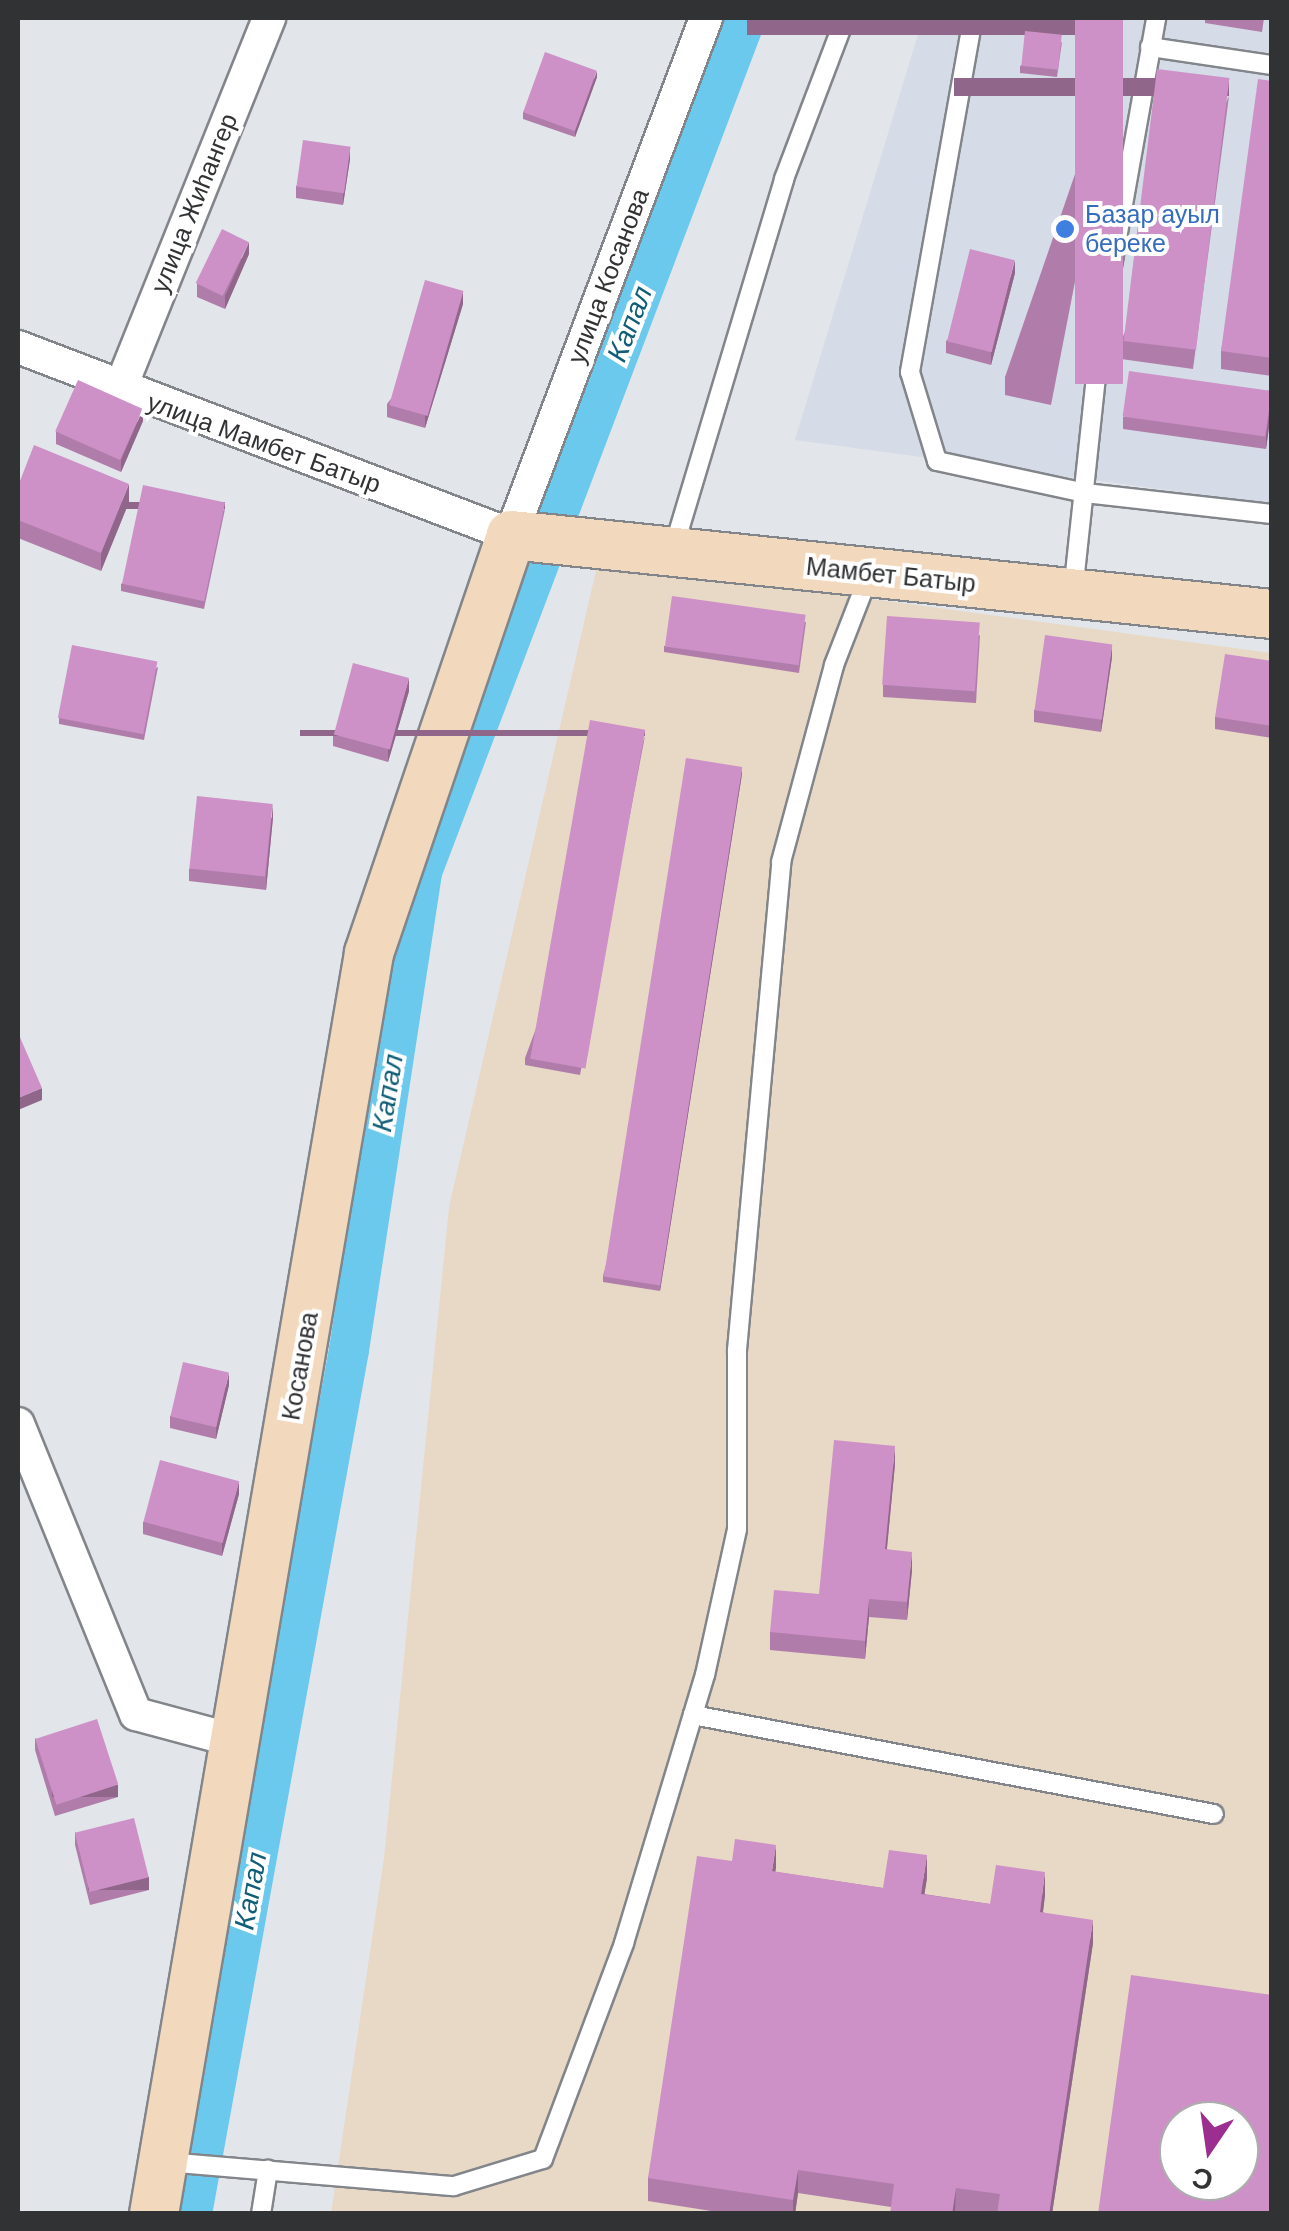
<!DOCTYPE html>
<html>
<head>
<meta charset="utf-8">
<style>
  body { margin:0 }
  #map { position:relative; width:1289px; height:2231px; overflow:hidden; background:#e2e5ea; font-family:Arial,sans-serif }
  div>[style] { position:absolute }
  [style*='--x'] { left:calc(var(--x)*1px); top:calc(var(--y)*1px); width:calc(var(--w)*1px); rotate:calc(var(--a)*1deg) }
  .built>* { inset:0; background:#d5dbe7 }
  .industrial>* { inset:0; background:#e8d8c6 }
  .canal>* { height:40px; margin:-20px; padding:0 20px; transform-origin:20px; border-radius:20px; background:#6ac9ed }
  .roads { filter:drop-shadow(2px 0 #82858a) drop-shadow(-2px 0 #82858a) drop-shadow(0 2px #82858a) drop-shadow(0 -2px #82858a) }
  .lane>* { height:18px; margin:-9px; padding:0 9px; transform-origin:9px; border-radius:9px; background:#fff }
  .street>* { height:32px; margin:-16px; padding:0 16px; transform-origin:16px; border-radius:16px; background:#fff }
  .secondary>* { height:48px; margin:-24px; padding:0 24px; transform-origin:24px; border-radius:24px; background:#f2d9be }
  .wall>* { inset:0; background:#b07dab }
  .shaded-wall>* { inset:0; background:#90668b; transform-origin:0 0 }
  .building>* { inset:0; background:#cd91c7; transform-origin:0 0 }
  .dots>* { width:28px; height:28px; translate:-50% -50%; box-sizing:border-box; border:5px solid #fff; border-radius:50% }
  span { translate:-50% -50%; white-space:nowrap; text-align:center; line-height:1.15; -webkit-text-stroke:8px #fff; paint-order:stroke }
  .street-label { font-size:25px; color:#313234 }
  .shop-label { font-size:25px; color:#366cbe }
  .left { translate:0 -50%; text-align:left }
  .water-label { font-size:28px; color:#0f5d76; font-style:italic }
  .frame { position:absolute; inset:0; border:20px solid #313234; pointer-events:none }
  .north { position:absolute; left:1159px; top:2101px; width:100px; height:100px; box-sizing:border-box; background:#fff; border:2px solid #adadae; border-radius:50%; rotate:193deg; font-size:28px; font-weight:700; line-height:40px; text-align:center; color:#313234 }
  .north::after { content:''; display:block; margin:auto; width:35px; height:45px; background:#9b2e8f; clip-path:polygon(50% 0,100% 100%,50% 72%,0 100%) }
</style>
</head>
<body>
<div id="map">
  <div class="built">
    <i style="clip-path:polygon(923px 18px,1271px 18px,1271px 504px,795px 440px)"></i>
  </div>
  <div class="industrial">
    <i style="clip-path:polygon(evenodd,598px 562px,1271px 653px,1271px 2213px,331px 2214px,384px 1858px,449px 1207px,598px 562px,1179px 2121px,1239px 2121px,1239px 2181px,1179px 2181px,1179px 2121px)"></i>
  </div>
  <div class="canal">
    <i style="--x:192;--y:2214;--w:878;--a:-79.7"></i>
    <i style="--x:349;--y:1350;--w:484;--a:-81.3"></i>
    <i style="--x:422;--y:872;--w:913;--a:-69.22"></i>
  </div>
  <div class="roads">
    <div class="lane">
      <i style="--x:973;--y:18;--w:360;--a:100.1"></i>
      <i style="--x:910;--y:372;--w:93;--a:73.1"></i>
      <i style="--x:937;--y:461;--w:151;--a:12.2"></i>
      <i style="--x:1085;--y:493;--w:188;--a:6.4"></i>
      <i style="--x:1150;--y:47;--w:123;--a:8.4"></i>
      <i style="--x:673;--y:550;--w:387;--a:-73.3"></i>
      <i style="--x:784;--y:179;--w:172;--a:-69.2"></i>
      <i style="--x:1073;--y:592;--w:265;--a:-83.9"></i>
      <i style="--x:1101;--y:328;--w:315;--a:-79.9"></i>
      <i style="--x:693;--y:1715;--w:530;--a:10.76"></i>
      <i style="--x:166;--y:2162;--w:289;--a:4.8"></i>
      <i style="--x:454;--y:2186;--w:93;--a:-16.9"></i>
      <i style="--x:543;--y:2159;--w:231;--a:-69.4"></i>
      <i style="--x:624;--y:1943;--w:280;--a:-73.2"></i>
      <i style="--x:705;--y:1675;--w:149;--a:-77.6"></i>
      <i style="--x:737;--y:1529;--w:179;--a:-90"></i>
      <i style="--x:737;--y:1350;--w:490;--a:-84.8"></i>
      <i style="--x:781;--y:862;--w:204;--a:-74.9"></i>
      <i style="--x:834;--y:665;--w:97;--a:-68.7"></i>
      <i style="--x:261;--y:2214;--w:45;--a:-81"></i>
    </div>
    <div class="street">
      <i style="--x:18;--y:347;--w:528;--a:20.87"></i>
      <i style="--x:511;--y:535;--w:553;--a:-69.33"></i>
      <i style="--x:120;--y:389;--w:400;--a:-68.1"></i>
      <i style="--x:18;--y:1424;--w:313;--a:67.9"></i>
      <i style="--x:136;--y:1714;--w:105;--a:15"></i>
    </div>
    <div class="secondary">
      <i style="--x:154;--y:2214;--w:1279;--a:-80.32"></i>
      <i style="--x:369;--y:953;--w:441;--a:-71.2"></i>
      <i style="--x:511;--y:535;--w:765;--a:5.93"></i>
    </div>
  </div>
  <div class="wall">
    <i style="clip-path:polygon(1205px 18px,1264px 18px,1262px 32px,1205px 23px)"></i>
    <i style="clip-path:polygon(1123px 35px,1051px 405px,1005px 395px,1005px 377px)"></i>
    <i style="clip-path:polygon(1062px 42px,1057px 77px,1020px 73px,1020px 66px)"></i>
    <i style="clip-path:polygon(597px 77px,575px 137px,523px 119px,523px 112px)"></i>
    <i style="clip-path:polygon(1272px 81px,1272px 376px,1221px 369px,1221px 351px)"></i>
    <i style="clip-path:polygon(1229px 96px,1193px 369px,1121px 359px,1121px 341px)"></i>
    <i style="clip-path:polygon(350px 159px,343px 205px,296px 198px,296px 186px)"></i>
    <i style="clip-path:polygon(249px 254px,225px 309px,197px 297px,197px 284px)"></i>
    <i style="clip-path:polygon(1015px 273px,991px 365px,946px 353px,946px 341px)"></i>
    <i style="clip-path:polygon(463px 304px,425px 428px,387px 417px,387px 404px)"></i>
    <i style="clip-path:polygon(1272px 390px,1272px 405px,1266px 449px,1123px 429px,1123px 417px)"></i>
    <i style="clip-path:polygon(143px 421px,121px 472px,56px 444px,56px 431px)"></i>
    <i style="clip-path:polygon(18px 486px,129px 502px,101px 571px,18px 538px)"></i>
    <i style="clip-path:polygon(225px 509px,204px 609px,121px 591px,121px 584px)"></i>
    <i style="clip-path:polygon(806px 622px,799px 673px,664px 652px,664px 646px)"></i>
    <i style="clip-path:polygon(980px 635px,976px 703px,883px 697px,883px 685px)"></i>
    <i style="clip-path:polygon(1112px 657px,1101px 732px,1034px 722px,1034px 710px)"></i>
    <i style="clip-path:polygon(1272px 661px,1272px 738px,1215px 729px,1215px 717px)"></i>
    <i style="clip-path:polygon(158px 667px,144px 740px,59px 724px,59px 718px)"></i>
    <i style="clip-path:polygon(409px 691px,388px 762px,333px 746px,333px 734px)"></i>
    <i style="clip-path:polygon(645px 736px,580px 1075px,525px 1065px,525px 1058px)"></i>
    <i style="clip-path:polygon(742px 774px,660px 1291px,603px 1282px,603px 1276px)"></i>
    <i style="clip-path:polygon(273px 817px,266px 890px,189px 881px,189px 869px)"></i>
    <i style="clip-path:polygon(229px 1385px,216px 1439px,170px 1428px,170px 1416px)"></i>
    <i style="clip-path:polygon(895px 1464px,887px 1549px,912px 1570px,907px 1620px,869px 1617px,865px 1659px,770px 1650px,770px 1632px,819px 1594px)"></i>
    <i style="clip-path:polygon(239px 1494px,222px 1556px,143px 1534px,143px 1522px)"></i>
    <i style="clip-path:polygon(35px 1738px,118px 1797px,55px 1816px,35px 1750px)"></i>
    <i style="clip-path:polygon(75px 1832px,149px 1890px,90px 1905px,75px 1845px)"></i>
    <i style="clip-path:polygon(776px 1872px,883px 1888px,927px 1878px,924px 1894px,990px 1904px,1045px 1895px,1043px 1912px,1093px 1943px,1052px 2214px,974px 2214px,956px 2211px,891px 2207px,798px 2193px,795px 2214px,730px 2214px,648px 2201px,648px 2178px)"></i>
  </div>
  <div class="shaded-wall">
    <i style="left:1123px;top:18px;width:17px;height:376px;rotate:90deg"></i>
    <i style="clip-path:polygon(597px 71px,597px 77px,575px 137px,575px 131px)"></i>
    <i style="left:1229px;top:78px;width:18px;height:275px;rotate:90deg"></i>
    <i style="clip-path:polygon(350px 147px,350px 159px,343px 205px,343px 193px)"></i>
    <i style="clip-path:polygon(249px 242px,249px 254px,225px 309px,225px 296px)"></i>
    <i style="clip-path:polygon(1015px 260px,1015px 273px,991px 365px,991px 352px)"></i>
    <i style="clip-path:polygon(463px 291px,463px 304px,425px 428px,425px 416px)"></i>
    <i style="clip-path:polygon(1272px 392px,1272px 405px,1266px 449px,1266px 436px)"></i>
    <i style="clip-path:polygon(143px 409px,143px 421px,121px 472px,121px 460px)"></i>
    <i style="clip-path:polygon(129px 484px,129px 502px,101px 571px,101px 553px)"></i>
    <i style="left:225px;top:502px;width:7px;height:102px;rotate:90deg"></i>
    <i style="clip-path:polygon(1112px 645px,1112px 657px,1101px 732px,1101px 720px)"></i>
    <i style="clip-path:polygon(409px 678px,409px 691px,388px 762px,388px 749px)"></i>
    <i style="left:645px;top:730px;width:6px;height:345px;rotate:90deg"></i>
    <i style="clip-path:polygon(742px 767px,742px 774px,660px 1291px,660px 1285px)"></i>
    <i style="clip-path:polygon(273px 804px,273px 817px,266px 890px,266px 877px)"></i>
    <i style="clip-path:polygon(42px 1088px,42px 1100px,18px 1110px,18px 1098px)"></i>
    <i style="clip-path:polygon(229px 1373px,229px 1385px,216px 1439px,216px 1427px)"></i>
    <i style="clip-path:polygon(895px 1446px,895px 1464px,885px 1567px,885px 1549px)"></i>
    <i style="clip-path:polygon(239px 1481px,239px 1494px,222px 1556px,222px 1543px)"></i>
    <i style="clip-path:polygon(912px 1552px,912px 1570px,907px 1620px,907px 1602px)"></i>
    <i style="clip-path:polygon(869px 1599px,869px 1617px,865px 1659px,865px 1641px)"></i>
    <i style="left:118px;top:1785px;width:12px;height:66px;rotate:90deg"></i>
    <i style="clip-path:polygon(776px 1845px,776px 1868px,772px 1894px,772px 1871px)"></i>
    <i style="clip-path:polygon(927px 1855px,927px 1878px,921px 1917px,921px 1894px)"></i>
    <i style="clip-path:polygon(1045px 1872px,1045px 1895px,1040px 1935px,1040px 1912px)"></i>
    <i style="left:149px;top:1877px;width:13px;height:61px;rotate:90deg"></i>
    <i style="clip-path:polygon(1093px 1920px,1093px 1943px,1052px 2214px,1049px 2214px)"></i>
    <i style="clip-path:polygon(798px 2170px,798px 2193px,795px 2214px,793px 2214px,793px 2200px)"></i>
    <i style="clip-path:polygon(956px 2188px,955px 2214px,952px 2214px)"></i>
  </div>
  <div class="building">
    <i style="left:1075px;top:18px;width:48px;height:366px"></i>
    <i style="left:1025px;top:31px;width:37px;height:35px;rotate:6deg"></i>
    <i style="left:545px;top:52px;width:55px;height:64px;rotate:20deg"></i>
    <i style="left:1157px;top:69px;width:73px;height:274px;rotate:7deg"></i>
    <i style="clip-path:polygon(1258px 79px,1272px 81px,1272px 358px,1221px 351px)"></i>
    <i style="left:303px;top:140px;width:48px;height:47px;rotate:8deg"></i>
    <i style="left:222px;top:229px;width:30px;height:60px;rotate:26deg"></i>
    <i style="left:970px;top:249px;width:46px;height:95px;rotate:14deg"></i>
    <i style="left:425px;top:280px;width:40px;height:130px;rotate:16deg"></i>
    <i style="left:1129px;top:371px;width:144px;height:46px;rotate:8deg"></i>
    <i style="left:78px;top:380px;width:71px;height:56px;rotate:24deg"></i>
    <i style="clip-path:polygon(34px 445px,129px 484px,101px 553px,18px 520px,18px 486px)"></i>
    <i style="left:143px;top:485px;width:84px;height:101px;rotate:12deg"></i>
    <i style="left:672px;top:596px;width:135px;height:51px;rotate:8deg"></i>
    <i style="left:887px;top:616px;width:93px;height:69px;rotate:4deg"></i>
    <i style="left:1045px;top:635px;width:68px;height:76px;rotate:8deg"></i>
    <i style="left:72px;top:645px;width:87px;height:74px;rotate:11deg"></i>
    <i style="clip-path:polygon(1225px 654px,1272px 661px,1272px 726px,1215px 717px)"></i>
    <i style="left:353px;top:663px;width:58px;height:74px;rotate:15deg"></i>
    <i style="left:590px;top:720px;width:56px;height:344px;rotate:10deg"></i>
    <i style="left:686px;top:758px;width:57px;height:525px;rotate:9deg"></i>
    <i style="left:197px;top:796px;width:76px;height:73px;rotate:6deg"></i>
    <i style="clip-path:polygon(19px 1035px,42px 1088px,18px 1098px,18px 1036px)"></i>
    <i style="left:183px;top:1362px;width:47px;height:56px;rotate:13deg"></i>
    <i style="clip-path:polygon(834px 1440px,895px 1446px,885px 1549px,912px 1552px,907px 1602px,869px 1599px,865px 1641px,770px 1632px,774px 1590px,819px 1594px)"></i>
    <i style="left:160px;top:1460px;width:82px;height:64px;rotate:15deg"></i>
    <i style="left:97px;top:1719px;width:69px;height:65px;rotate:72deg"></i>
    <i style="left:134px;top:1818px;width:61px;height:61px;rotate:76deg"></i>
    <i style="clip-path:polygon(735px 1839px,776px 1845px,772px 1871px,883px 1888px,889px 1850px,927px 1855px,921px 1894px,990px 1904px,996px 1865px,1045px 1872px,1040px 1912px,1093px 1920px,1049px 2214px,997px 2214px,1000px 2194px,956px 2188px,952px 2214px,890px 2214px,894px 2184px,798px 2170px,793px 2200px,648px 2178px,697px 1856px,732px 1861px)"></i>
    <i style="clip-path:polygon(evenodd,1131px 1975px,1272px 1995px,1272px 2214px,1098px 2214px,1131px 1975px,1179px 2121px,1239px 2121px,1239px 2181px,1179px 2181px,1179px 2121px)"></i>
  </div>
  <div class="dots">
    <i style="left:1065px;top:229px;background:#3f7fe0"></i>
  </div>
  <div class="street-label">
    <span style="left:194px;top:203px;rotate:-68deg">улица Жиhангер</span>
    <span style="left:608px;top:276px;rotate:-69deg">улица Косанова</span>
    <span style="left:264px;top:443px;rotate:20deg">улица Мамбет Батыр</span>
    <span style="left:891px;top:575px;rotate:6deg">Мамбет Батыр</span>
    <span style="left:300px;top:1366px;rotate:-80deg">Косанова</span>
  </div>
  <div class="shop-label">
    <span class="left" style="left:1085px;top:229px">Базар ауыл<br>береке</span>
  </div>
  <div class="water-label">
    <span style="left:630px;top:324px;rotate:-69deg">Капал</span>
    <span style="left:388px;top:1093px;rotate:-81deg">Капал</span>
    <span style="left:251px;top:1891px;rotate:-80deg">Капал</span>
  </div>
  <div class="frame"></div>
  <div class="north">С</div>
</div>
</body>
</html>
